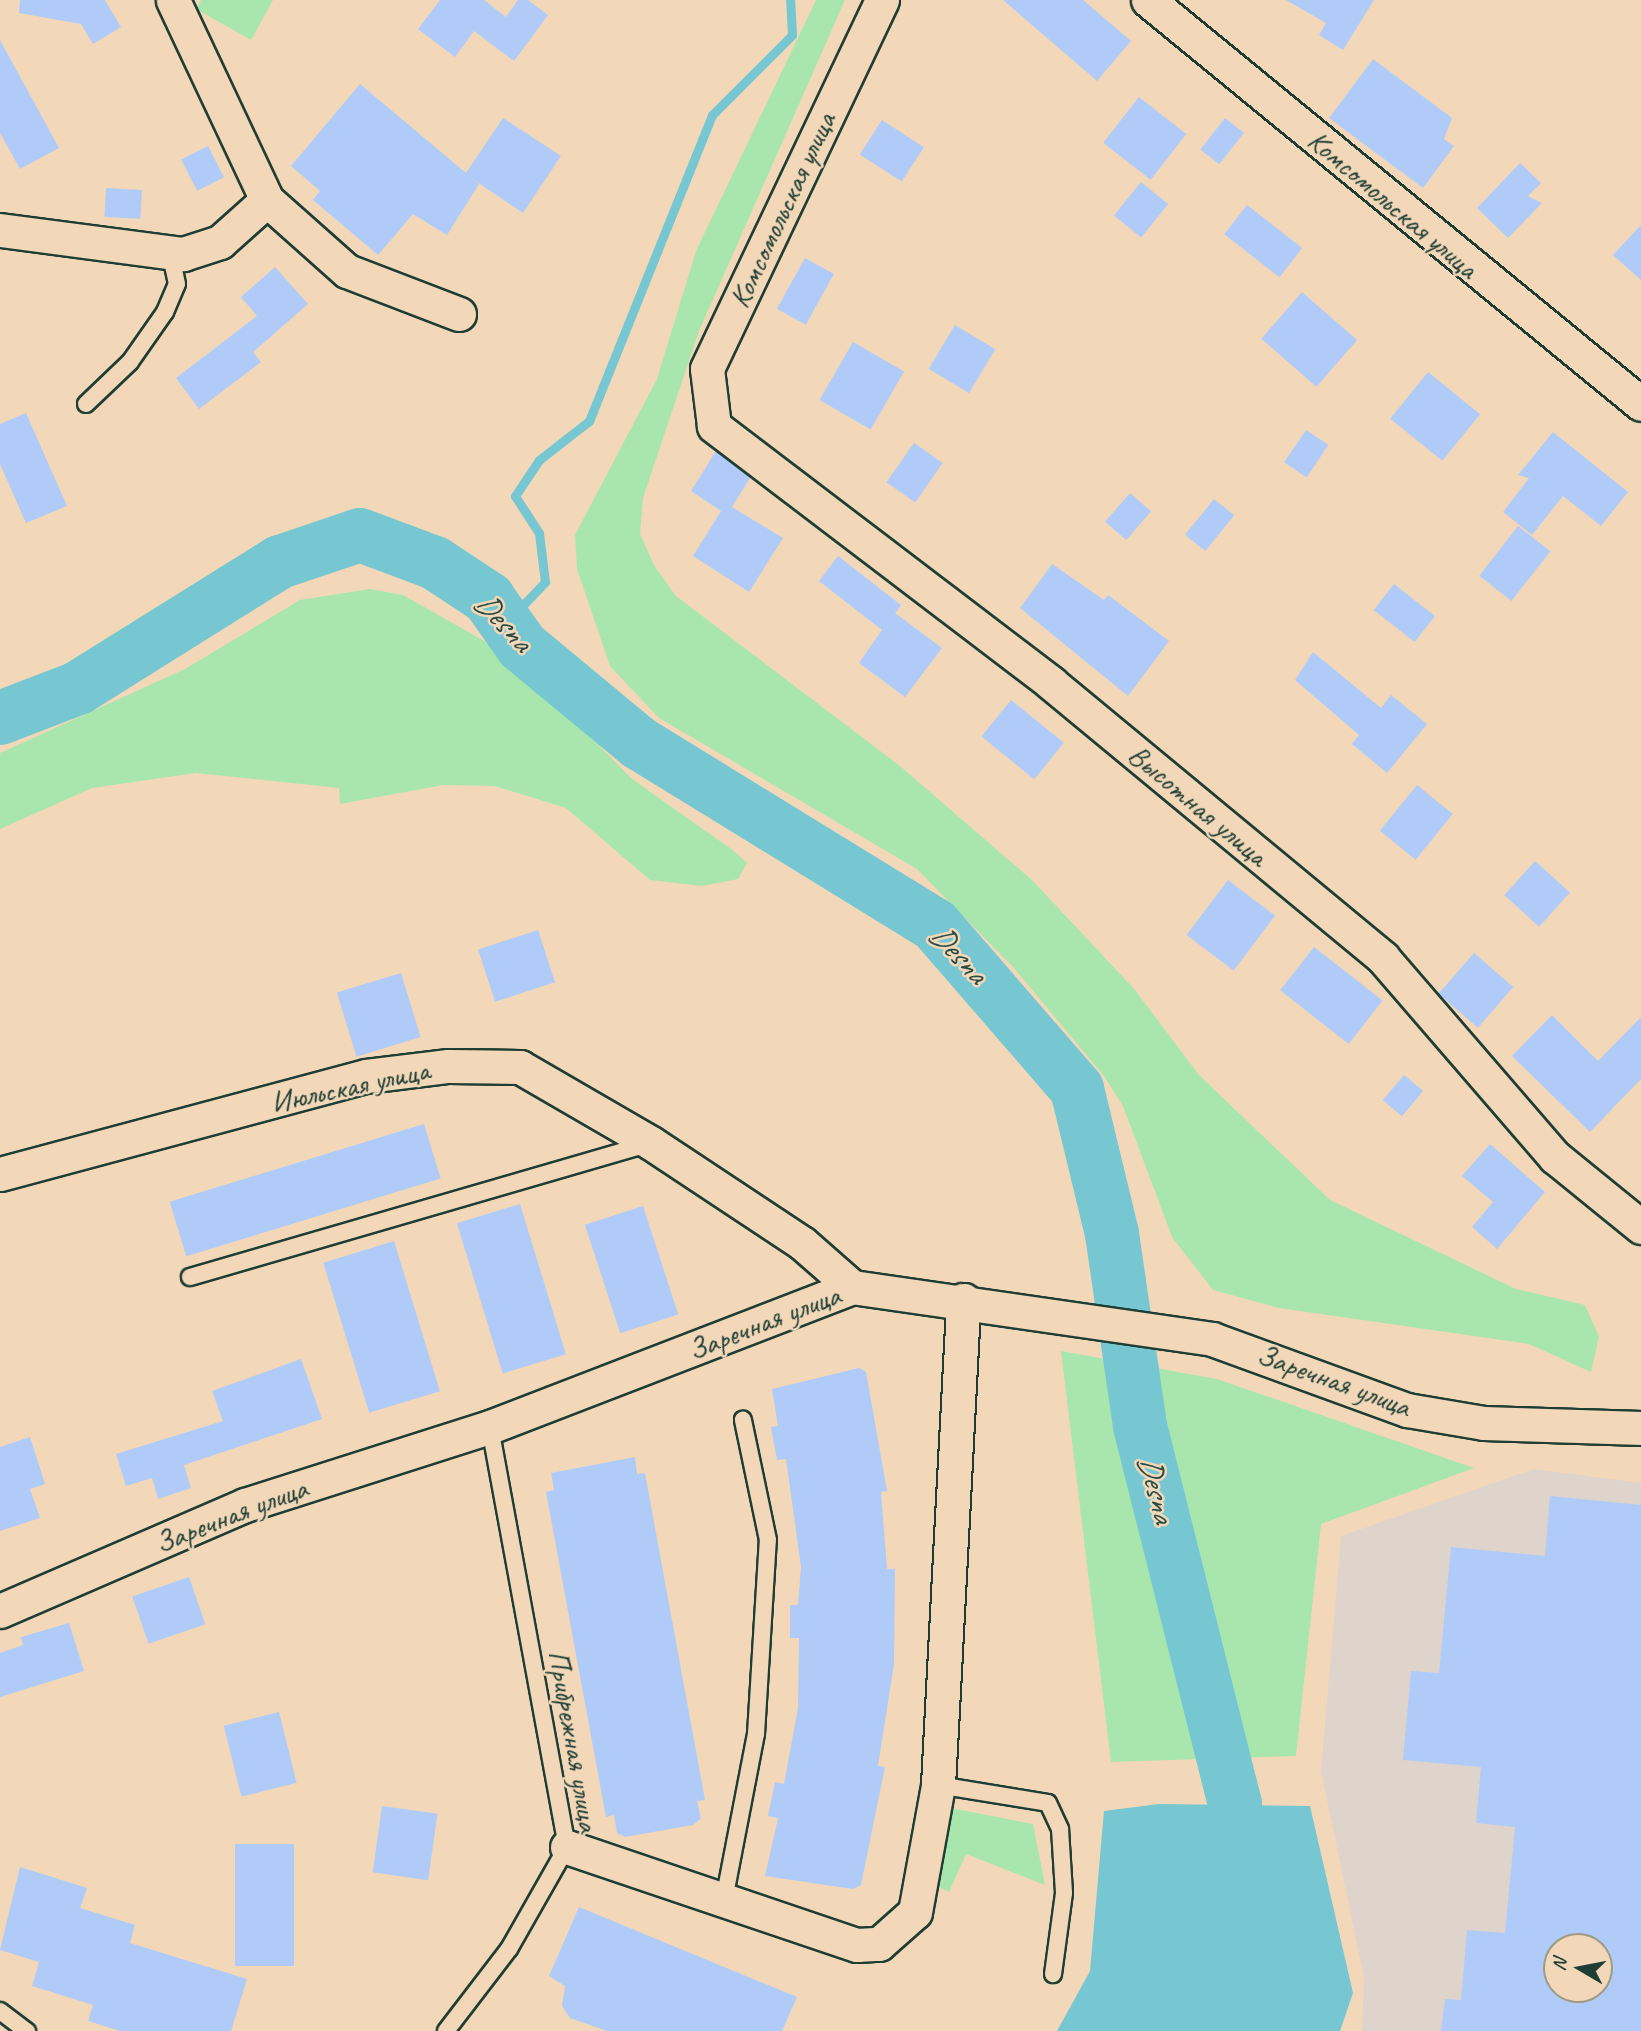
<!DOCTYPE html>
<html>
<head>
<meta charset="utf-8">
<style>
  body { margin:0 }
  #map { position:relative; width:1641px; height:2031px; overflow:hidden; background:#f2d8b9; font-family:Caveat,sans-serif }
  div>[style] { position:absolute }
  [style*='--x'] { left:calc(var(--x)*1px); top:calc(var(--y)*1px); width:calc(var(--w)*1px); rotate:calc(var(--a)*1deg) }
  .built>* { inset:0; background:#ded4cc }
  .green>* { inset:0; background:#a9e6ad }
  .water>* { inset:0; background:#76c7d1 }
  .stream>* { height:9px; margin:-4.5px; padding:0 4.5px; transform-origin:4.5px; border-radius:4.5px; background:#76c7d1 }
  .river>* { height:54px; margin:-27px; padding:0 27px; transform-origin:27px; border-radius:27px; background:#76c7d1 }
  .building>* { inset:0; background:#b0cbf8; transform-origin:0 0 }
  .roads { filter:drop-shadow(2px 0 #1f3d34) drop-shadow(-2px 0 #1f3d34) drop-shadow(0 2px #1f3d34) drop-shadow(0 -2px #1f3d34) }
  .service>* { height:16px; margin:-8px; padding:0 8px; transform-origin:8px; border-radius:8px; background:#f2d8b9 }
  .minor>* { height:33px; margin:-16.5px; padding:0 16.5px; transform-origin:16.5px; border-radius:16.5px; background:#f2d8b9 }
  span { translate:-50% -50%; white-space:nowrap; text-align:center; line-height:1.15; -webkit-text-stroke:5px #f2d8b9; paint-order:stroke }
  .street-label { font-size:30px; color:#1f3d34 }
  .water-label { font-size:32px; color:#284b44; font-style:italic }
  .north { position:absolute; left:1543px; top:1933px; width:70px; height:70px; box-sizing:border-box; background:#f2d8b9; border:2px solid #9e9a84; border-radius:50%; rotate:280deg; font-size:19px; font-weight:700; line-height:28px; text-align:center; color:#1f3d34 }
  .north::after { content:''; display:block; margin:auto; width:24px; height:32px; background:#1f3d34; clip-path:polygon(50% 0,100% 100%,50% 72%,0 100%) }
</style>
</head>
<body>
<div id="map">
  <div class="built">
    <i style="clip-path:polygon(evenodd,1534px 1469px,1641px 1483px,1641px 2031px,1362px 2031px,1364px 1978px,1321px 1771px,1341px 1536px,1534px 1469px,1557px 1947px,1599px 1947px,1599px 1989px,1557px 1989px,1557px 1947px)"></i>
  </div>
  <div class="green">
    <i style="clip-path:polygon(201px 0,273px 0,251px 40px,196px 9px)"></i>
    <i style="clip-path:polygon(816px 0,845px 0,699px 331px,643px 498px,640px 534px,655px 567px,676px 596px,900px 766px,1033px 881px,1135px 990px,1199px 1075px,1330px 1200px,1516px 1289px,1585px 1305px,1599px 1337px,1591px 1372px,1529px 1344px,1279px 1308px,1213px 1290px,1172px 1237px,1123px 1106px,1104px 1076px,1014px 968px,917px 869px,659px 718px,610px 666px,577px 569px,575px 535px,657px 379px,696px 251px)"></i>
    <i style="clip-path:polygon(370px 589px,403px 595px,509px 655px,632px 779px,734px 851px,747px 863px,738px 879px,702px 886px,650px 880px,566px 808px,495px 786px,443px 785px,340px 804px,339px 788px,196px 773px,92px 788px,0 829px,0 753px,185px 669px,300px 600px)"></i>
    <i style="clip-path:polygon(1061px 1351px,1217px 1379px,1474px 1468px,1321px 1524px,1296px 1756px,1111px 1762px)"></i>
    <i style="clip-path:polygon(945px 1807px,1033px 1824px,1045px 1885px,966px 1854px,949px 1892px,928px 1882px)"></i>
  </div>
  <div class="water">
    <i style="clip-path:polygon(1159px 1804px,1310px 1806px,1353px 1993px,1340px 2031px,1057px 2031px,1090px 1971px,1104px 1811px)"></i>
  </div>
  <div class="stream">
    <i style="--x:506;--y:623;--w:57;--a:-46.4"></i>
    <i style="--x:545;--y:582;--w:49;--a:-97"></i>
    <i style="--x:539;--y:533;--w:44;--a:-123"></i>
    <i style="--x:515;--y:496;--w:43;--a:-56.3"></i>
    <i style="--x:539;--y:460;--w:63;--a:-38"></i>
    <i style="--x:589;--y:421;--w:330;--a:-68.1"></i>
    <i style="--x:712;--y:115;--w:113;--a:-45"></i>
    <i style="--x:792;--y:35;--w:35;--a:-93"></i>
  </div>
  <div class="river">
    <i style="--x:0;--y:718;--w:84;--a:-21"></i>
    <i style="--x:78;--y:688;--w:238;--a:-32"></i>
    <i style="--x:280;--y:562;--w:84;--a:-18.6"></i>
    <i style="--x:360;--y:535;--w:80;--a:20.5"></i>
    <i style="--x:435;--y:563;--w:64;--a:33.4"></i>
    <i style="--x:488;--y:598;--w:59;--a:54.7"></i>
    <i style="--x:522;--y:646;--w:152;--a:39.7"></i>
    <i style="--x:639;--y:743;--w:347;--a:31.6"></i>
    <i style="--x:935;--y:925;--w:217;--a:49.1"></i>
    <i style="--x:1077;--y:1089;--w:149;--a:76.4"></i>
    <i style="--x:1112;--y:1234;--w:194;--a:81.7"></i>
    <i style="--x:1140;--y:1426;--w:390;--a:75.9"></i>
    <i style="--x:1235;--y:1804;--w:73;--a:98.7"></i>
  </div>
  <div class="building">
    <i style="clip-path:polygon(20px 0,105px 0,121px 27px,93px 44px,81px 24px,19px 13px)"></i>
    <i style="clip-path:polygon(440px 0,484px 0,506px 17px,518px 0,528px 0,548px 15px,514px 61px,474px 31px,455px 57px,418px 29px)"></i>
    <i style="clip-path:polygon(1003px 0,1083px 0,1131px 41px,1097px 81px)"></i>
    <i style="clip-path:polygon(1286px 0,1374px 0,1343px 50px,1319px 35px,1326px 23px)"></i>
    <i style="clip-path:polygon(0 40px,59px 148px,20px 169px,0 133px)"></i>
    <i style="clip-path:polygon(1373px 59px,1452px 118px,1444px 139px,1454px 146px,1423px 188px,1329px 118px)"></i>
    <i style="clip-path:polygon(360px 84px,466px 173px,503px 118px,561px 156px,523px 213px,471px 178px,479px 184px,447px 235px,413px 214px,378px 255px,313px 200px,320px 191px,291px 166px)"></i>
    <i style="left:1139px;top:97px;width:60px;height:58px;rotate:38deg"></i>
    <i style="left:1225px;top:118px;width:24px;height:40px;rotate:38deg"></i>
    <i style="left:882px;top:120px;width:50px;height:41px;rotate:33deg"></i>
    <i style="left:208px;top:146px;width:35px;height:30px;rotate:63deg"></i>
    <i style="clip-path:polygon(1520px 163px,1541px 183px,1528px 196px,1542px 203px,1508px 238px,1477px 208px)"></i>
    <i style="left:1141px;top:182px;width:35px;height:43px;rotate:39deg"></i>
    <i style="left:106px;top:188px;width:36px;height:29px;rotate:3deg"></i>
    <i style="left:1247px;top:205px;width:70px;height:37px;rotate:38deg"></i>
    <i style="clip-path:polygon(1641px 225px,1641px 280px,1613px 255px)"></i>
    <i style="left:805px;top:258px;width:33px;height:58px;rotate:29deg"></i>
    <i style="clip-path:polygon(275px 267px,308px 304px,253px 352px,261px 362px,199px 409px,176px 378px,257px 316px,241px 297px)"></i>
    <i style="left:1302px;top:292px;width:73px;height:62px;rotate:41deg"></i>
    <i style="left:955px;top:325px;width:47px;height:51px;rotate:31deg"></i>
    <i style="left:853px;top:342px;width:59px;height:67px;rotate:30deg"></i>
    <i style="left:1428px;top:372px;width:67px;height:60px;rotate:39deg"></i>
    <i style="clip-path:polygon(26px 413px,67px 506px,26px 523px,0 464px,0 424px)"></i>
    <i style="left:1306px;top:430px;width:27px;height:39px;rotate:34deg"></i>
    <i style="clip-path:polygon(1553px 432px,1628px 492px,1601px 526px,1563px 496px,1532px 535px,1503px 512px,1529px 478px,1518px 475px)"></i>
    <i style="left:914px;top:443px;width:35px;height:48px;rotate:35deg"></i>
    <i style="clip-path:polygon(716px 451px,750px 478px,732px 507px,783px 538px,749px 592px,693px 556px,721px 511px,691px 491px)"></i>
    <i style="left:1130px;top:493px;width:28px;height:38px;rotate:41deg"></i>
    <i style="left:1214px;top:499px;width:26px;height:46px;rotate:39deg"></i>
    <i style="left:1518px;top:526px;width:41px;height:63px;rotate:38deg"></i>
    <i style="clip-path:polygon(838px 556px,901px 605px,895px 613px,942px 648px,905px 697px,859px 663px,882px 630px,819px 581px)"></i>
    <i style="clip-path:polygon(1052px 564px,1104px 600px,1108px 595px,1169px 641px,1128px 696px,1020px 608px)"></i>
    <i style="left:1394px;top:584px;width:52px;height:33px;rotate:38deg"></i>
    <i style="clip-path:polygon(1313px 652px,1381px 708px,1391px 695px,1427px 724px,1387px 773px,1352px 744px,1359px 735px,1295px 680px)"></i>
    <i style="left:1011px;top:700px;width:68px;height:47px;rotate:39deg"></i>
    <i style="left:1417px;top:785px;width:46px;height:59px;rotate:39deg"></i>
    <i style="left:1535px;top:861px;width:47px;height:46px;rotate:42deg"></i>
    <i style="left:1228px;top:880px;width:59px;height:69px;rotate:37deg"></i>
    <i style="left:538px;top:930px;width:55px;height:63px;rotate:72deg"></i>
    <i style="left:1314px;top:947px;width:87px;height:55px;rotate:38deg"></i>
    <i style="left:1474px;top:953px;width:52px;height:54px;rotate:41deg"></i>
    <i style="left:401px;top:973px;width:67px;height:67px;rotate:73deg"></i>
    <i style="clip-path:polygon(1552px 1015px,1598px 1061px,1641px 1017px,1641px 1079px,1590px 1132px,1512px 1056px)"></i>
    <i style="left:1404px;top:1075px;width:25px;height:33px;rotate:40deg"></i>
    <i style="left:424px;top:1124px;width:57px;height:266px;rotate:73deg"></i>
    <i style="clip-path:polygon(1490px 1144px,1545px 1192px,1497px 1249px,1472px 1227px,1493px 1202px,1462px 1176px)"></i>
    <i style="left:520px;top:1204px;width:157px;height:66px;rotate:73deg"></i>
    <i style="left:643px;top:1206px;width:114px;height:61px;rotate:72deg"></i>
    <i style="left:394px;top:1241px;width:157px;height:74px;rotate:73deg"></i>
    <i style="clip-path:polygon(301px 1359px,322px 1419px,184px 1465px,191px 1488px,158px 1499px,152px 1478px,126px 1486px,116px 1454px,223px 1421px,212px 1391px)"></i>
    <i style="clip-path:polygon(859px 1368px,866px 1372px,887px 1491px,881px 1492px,887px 1569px,895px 1569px,894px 1664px,878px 1766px,885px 1767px,861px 1885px,853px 1889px,765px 1876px,778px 1818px,768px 1816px,775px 1782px,784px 1784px,798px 1708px,799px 1638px,790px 1638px,790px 1605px,798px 1605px,801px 1567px,786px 1459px,777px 1460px,771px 1427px,778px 1426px,772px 1389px)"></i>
    <i style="clip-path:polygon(30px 1437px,45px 1484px,30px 1489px,40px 1518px,0 1531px,0 1447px)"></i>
    <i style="clip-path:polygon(635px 1457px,637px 1474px,645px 1473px,705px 1800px,697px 1801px,701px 1818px,693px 1825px,625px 1837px,617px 1833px,614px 1815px,606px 1817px,546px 1492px,554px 1490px,551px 1473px)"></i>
    <i style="clip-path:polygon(evenodd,1550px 1496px,1641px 1505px,1641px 2031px,1441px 2031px,1445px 1999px,1461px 2000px,1467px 1930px,1505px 1933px,1515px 1827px,1476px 1823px,1481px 1767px,1403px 1760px,1411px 1671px,1439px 1673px,1451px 1547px,1545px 1556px,1550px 1496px,1557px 1947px,1599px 1947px,1599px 1989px,1557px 1989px,1557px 1947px)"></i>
    <i style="left:189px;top:1577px;width:50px;height:60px;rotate:71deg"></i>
    <i style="clip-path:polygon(69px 1623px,84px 1671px,0 1697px,0 1653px,23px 1645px,21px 1637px)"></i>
    <i style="left:279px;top:1712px;width:73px;height:57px;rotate:76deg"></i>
    <i style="left:382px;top:1806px;width:56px;height:67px;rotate:8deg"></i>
    <i style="left:235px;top:1844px;width:59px;height:122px"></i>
    <i style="clip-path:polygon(20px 1867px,87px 1888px,80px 1908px,135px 1925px,130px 1943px,247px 1979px,231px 2031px,120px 2031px,88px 2021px,93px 2005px,32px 1986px,39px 1962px,0 1950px)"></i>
    <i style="clip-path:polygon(579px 1907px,797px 1997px,782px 2031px,607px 2031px,570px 2018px,562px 2006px,565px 1986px,549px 1976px)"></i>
  </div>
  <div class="roads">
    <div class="service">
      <i style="--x:86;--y:404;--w:61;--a:-43.7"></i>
      <i style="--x:130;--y:362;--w:61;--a:-55"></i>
      <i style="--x:165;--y:312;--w:30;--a:-67"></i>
      <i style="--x:177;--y:284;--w:33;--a:-102"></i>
      <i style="--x:190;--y:1277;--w:478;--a:-16.2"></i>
      <i style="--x:938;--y:1785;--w:111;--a:9.3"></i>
      <i style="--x:1048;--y:1803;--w:29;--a:65"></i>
      <i style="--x:1060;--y:1829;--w:64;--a:86.4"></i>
      <i style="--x:1064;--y:1893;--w:82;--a:97.7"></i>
      <i style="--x:724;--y:1900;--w:169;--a:-79.1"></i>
      <i style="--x:756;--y:1734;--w:194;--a:-86.5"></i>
      <i style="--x:768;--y:1540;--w:123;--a:-101.8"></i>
      <i style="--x:0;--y:2011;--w:34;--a:37"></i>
      <i style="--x:446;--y:2031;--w:103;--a:-52.5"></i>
      <i style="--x:509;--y:1949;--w:117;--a:-60.4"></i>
      <i style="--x:567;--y:1847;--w:427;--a:-100.4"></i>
    </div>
    <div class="minor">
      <i style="--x:882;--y:0;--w:408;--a:115.4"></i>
      <i style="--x:707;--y:369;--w:57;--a:83"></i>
      <i style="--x:714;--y:426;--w:424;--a:37.3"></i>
      <i style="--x:1051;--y:683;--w:431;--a:39.6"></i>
      <i style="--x:1383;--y:958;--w:263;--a:49.2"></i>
      <i style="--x:1555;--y:1157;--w:111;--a:39.1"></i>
      <i style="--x:1148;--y:0;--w:637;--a:39.33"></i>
      <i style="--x:267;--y:200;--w:107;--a:41.6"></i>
      <i style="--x:347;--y:271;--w:120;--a:21"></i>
      <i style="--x:0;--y:230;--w:185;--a:7.5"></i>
      <i style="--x:183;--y:254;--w:39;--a:-18"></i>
      <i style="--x:220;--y:242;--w:63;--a:-41.8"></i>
      <i style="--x:267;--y:200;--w:221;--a:-115.2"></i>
      <i style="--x:0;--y:1174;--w:379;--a:-15"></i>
      <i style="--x:366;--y:1076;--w:83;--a:-7"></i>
      <i style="--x:448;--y:1066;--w:72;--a:0.8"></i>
      <i style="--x:520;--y:1067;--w:151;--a:30.1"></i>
      <i style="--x:651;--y:1143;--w:181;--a:33.5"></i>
      <i style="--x:802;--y:1243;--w:67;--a:41.3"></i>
      <i style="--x:0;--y:1611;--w:267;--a:-23.4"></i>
      <i style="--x:245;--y:1505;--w:257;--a:-17.7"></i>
      <i style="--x:490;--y:1427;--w:388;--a:-21.1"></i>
      <i style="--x:852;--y:1287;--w:364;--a:8.2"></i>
      <i style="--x:1212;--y:1339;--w:208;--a:20"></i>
      <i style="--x:1407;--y:1410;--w:78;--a:9.6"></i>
      <i style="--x:1484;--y:1423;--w:157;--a:1.8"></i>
      <i style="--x:567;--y:1847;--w:306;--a:18.7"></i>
      <i style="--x:857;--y:1945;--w:22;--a:-3"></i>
      <i style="--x:879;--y:1944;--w:48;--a:-41.6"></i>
      <i style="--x:915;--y:1912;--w:129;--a:-79.7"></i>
      <i style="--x:938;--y:1785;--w:486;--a:-87"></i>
    </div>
  </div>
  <div class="street-label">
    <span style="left:1393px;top:204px;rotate:40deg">Комсомольская улица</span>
    <span style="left:782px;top:210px;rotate:-65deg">Комсомольская улица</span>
    <span style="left:1198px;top:805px;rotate:40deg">Высотная улица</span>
    <span style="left:350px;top:1086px;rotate:-12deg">Июльская улица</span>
    <span style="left:764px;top:1322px;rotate:-21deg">Заречная улица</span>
    <span style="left:1334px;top:1380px;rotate:20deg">Заречная улица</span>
    <span style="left:231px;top:1515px;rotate:-21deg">Заречная улица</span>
    <span style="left:574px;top:1741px;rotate:80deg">Прибрежная улица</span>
  </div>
  <div class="water-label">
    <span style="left:503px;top:622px;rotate:47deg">Desna</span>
    <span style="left:958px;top:954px;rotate:47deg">Desna</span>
    <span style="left:1156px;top:1489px;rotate:76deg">Desna</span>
  </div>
  <div class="north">N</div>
</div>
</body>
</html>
